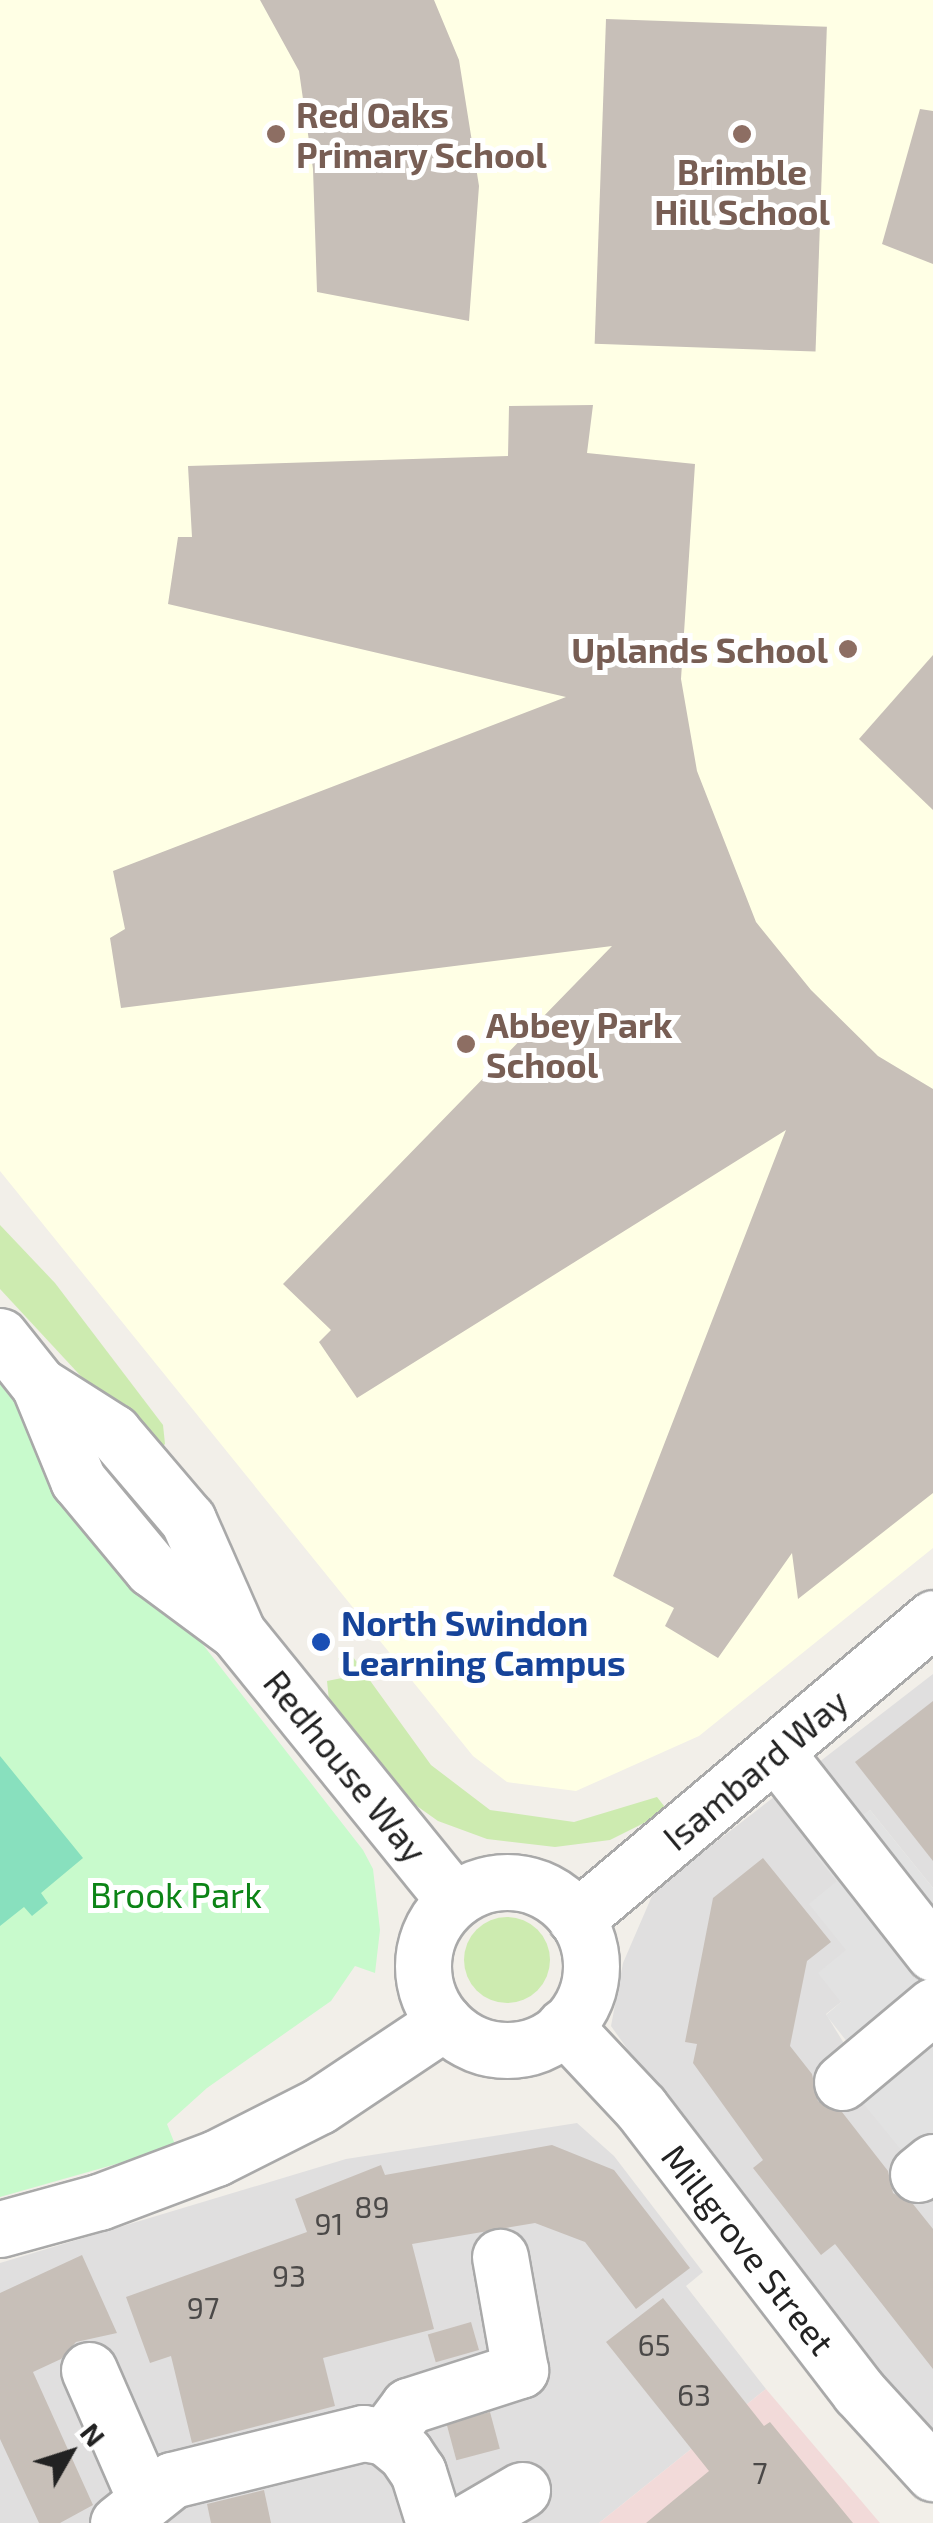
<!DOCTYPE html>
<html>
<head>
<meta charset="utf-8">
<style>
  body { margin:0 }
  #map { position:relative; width:933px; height:2523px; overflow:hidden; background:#f2efe9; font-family:"Exo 2",sans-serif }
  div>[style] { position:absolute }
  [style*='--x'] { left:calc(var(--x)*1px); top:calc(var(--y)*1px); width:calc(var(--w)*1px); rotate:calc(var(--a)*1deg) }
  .residential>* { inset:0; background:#e0dfdf }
  .commercial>* { inset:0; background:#f2dad9 }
  .education>* { inset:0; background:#ffffe5 }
  .grass>* { inset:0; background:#cdebb0 }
  .round { border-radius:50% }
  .park>* { inset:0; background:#c8facc }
  .pitch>* { inset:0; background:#88e0be }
  .parking>* { inset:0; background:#e2e2e2 }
  .building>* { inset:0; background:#c7bfb8; transform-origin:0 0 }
  .roads { filter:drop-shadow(2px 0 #a9a9a9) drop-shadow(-2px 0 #a9a9a9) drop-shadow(0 2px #a9a9a9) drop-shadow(0 -2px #a9a9a9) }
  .minor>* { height:55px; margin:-27.5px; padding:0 27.5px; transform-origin:27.5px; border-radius:27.5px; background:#fff }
  .minor>.ring { margin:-27.5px; padding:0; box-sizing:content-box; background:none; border:55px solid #fff; border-radius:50% }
  .dots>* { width:28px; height:28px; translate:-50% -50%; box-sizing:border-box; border:5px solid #fff; border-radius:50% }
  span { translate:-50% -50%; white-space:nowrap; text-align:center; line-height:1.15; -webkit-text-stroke:10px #fff; paint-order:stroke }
  .number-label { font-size:30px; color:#4b4948 }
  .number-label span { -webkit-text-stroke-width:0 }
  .education-label { font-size:35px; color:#785e54; font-weight:700 }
  .left { translate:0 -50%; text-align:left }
  .right { translate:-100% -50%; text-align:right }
  .transit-label { font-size:35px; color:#164399; font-weight:700 }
  .street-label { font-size:35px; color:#222 }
  .park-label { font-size:35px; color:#0c8416 }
  .north { position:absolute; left:20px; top:2403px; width:100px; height:100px; -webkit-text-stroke:8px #fff; paint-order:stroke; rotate:51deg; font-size:28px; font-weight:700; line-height:40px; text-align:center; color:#222 }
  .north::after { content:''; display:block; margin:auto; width:35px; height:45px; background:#222; clip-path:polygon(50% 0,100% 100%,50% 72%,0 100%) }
</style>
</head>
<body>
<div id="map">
  <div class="residential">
    <i style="clip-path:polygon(933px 1674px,933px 1888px,870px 1810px,816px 1855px,837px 1881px,847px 1950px,841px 2002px,826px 2014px,933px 2189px,933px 2440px,758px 2233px,611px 2026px,623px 1963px,655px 1889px)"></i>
    <i style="clip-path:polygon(577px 2123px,614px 2156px,703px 2272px,686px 2286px,766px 2389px,599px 2523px,0 2523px,0 2263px,346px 2159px)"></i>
  </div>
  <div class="commercial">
    <i style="clip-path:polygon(766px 2389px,880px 2523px,599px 2523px)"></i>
  </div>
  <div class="education">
    <i style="clip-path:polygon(0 0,933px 0,933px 1548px,699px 1736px,576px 1791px,507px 1782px,473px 1756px,0 1171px)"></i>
  </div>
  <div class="grass">
    <i style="clip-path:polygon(0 1225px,55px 1283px,163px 1425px,165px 1444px,154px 1455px,0 1289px)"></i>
    <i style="clip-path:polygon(353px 1657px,431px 1765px,490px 1810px,574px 1822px,657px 1797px,668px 1811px,610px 1840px,555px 1847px,487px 1839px,438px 1821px,407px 1799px,330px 1710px,327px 1681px,342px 1678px,338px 1658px)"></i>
    <i class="round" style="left:464px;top:1917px;width:86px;height:86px"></i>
  </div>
  <div class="park">
    <i style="clip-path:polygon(0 1384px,363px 1850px,373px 1869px,380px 1930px,375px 1973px,355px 1966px,331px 2001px,207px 2088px,167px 2124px,176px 2147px,0 2197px)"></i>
  </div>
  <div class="pitch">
    <i style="clip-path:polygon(0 1756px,83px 1858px,41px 1893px,48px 1903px,32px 1916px,24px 1907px,0 1926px)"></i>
  </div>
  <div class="parking">
    <i style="clip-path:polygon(870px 1810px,933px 1888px,933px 2189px,832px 2065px,852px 2048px,826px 2015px,841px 2002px,818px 1973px,846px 1950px,809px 1904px,837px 1881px,815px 1854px)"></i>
  </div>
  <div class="building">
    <i style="clip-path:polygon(260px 0,434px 0,459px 60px,479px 186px,469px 321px,317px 292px,313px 169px,299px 71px)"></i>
    <i style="left:606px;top:19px;width:221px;height:325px;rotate:2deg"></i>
    <i style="clip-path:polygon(920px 109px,933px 111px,933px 264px,882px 244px)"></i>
    <i style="clip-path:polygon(593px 405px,587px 453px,695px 464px,681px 679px,697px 771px,756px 922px,811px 990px,878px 1056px,933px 1089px,933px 1493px,798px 1599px,792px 1553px,718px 1658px,665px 1626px,674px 1608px,613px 1576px,786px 1130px,357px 1398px,319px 1342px,331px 1330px,283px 1284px,612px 946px,121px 1008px,110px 938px,125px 929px,113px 871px,566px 697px,168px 604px,178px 537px,192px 537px,188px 466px,508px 456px,509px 406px)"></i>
    <i style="clip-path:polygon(933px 655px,933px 810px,859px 739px)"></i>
    <i style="clip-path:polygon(933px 1701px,933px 1861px,855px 1762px)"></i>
    <i style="clip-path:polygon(763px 1858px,831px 1942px,807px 1961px,790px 2046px,812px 2074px,818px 2101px,842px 2112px,888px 2171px,893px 2193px,913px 2204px,933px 2229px,933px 2369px,835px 2244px,821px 2255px,753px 2168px,763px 2160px,693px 2063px,697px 2044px,685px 2042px,713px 1898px)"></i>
    <i style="clip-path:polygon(552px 2145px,614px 2170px,690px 2268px,636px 2309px,585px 2242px,535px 2223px,412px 2244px,434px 2329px,323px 2358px,335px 2406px,192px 2443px,171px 2356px,150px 2363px,126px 2297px,307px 2232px,295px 2199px,381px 2165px,385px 2175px)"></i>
    <i style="clip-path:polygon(82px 2255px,117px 2333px,76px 2342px,61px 2359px,33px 2372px,93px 2505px,60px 2523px,39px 2523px,0 2439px,0 2293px)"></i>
    <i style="clip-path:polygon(663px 2298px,764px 2426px,770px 2422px,853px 2523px,646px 2523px,709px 2471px,606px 2342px)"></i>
    <i style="left:471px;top:2322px;width:29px;height:45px;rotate:74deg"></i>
    <i style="left:490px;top:2412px;width:38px;height:45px;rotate:75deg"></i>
    <i style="clip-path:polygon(264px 2490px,271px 2523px,211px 2523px,207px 2504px)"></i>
  </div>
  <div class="roads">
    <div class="minor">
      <i style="--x:0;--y:1336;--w:63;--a:51.5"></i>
      <i style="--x:39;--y:1385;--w:103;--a:67.7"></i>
      <i style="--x:78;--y:1480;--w:116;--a:50.3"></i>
      <i style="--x:152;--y:1569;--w:106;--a:36.5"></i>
      <i style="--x:237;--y:1632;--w:345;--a:51"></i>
      <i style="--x:39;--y:1385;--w:88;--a:32.4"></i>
      <i style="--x:113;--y:1432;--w:116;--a:49.6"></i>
      <i style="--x:188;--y:1520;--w:119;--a:66.2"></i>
      <i style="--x:777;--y:1754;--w:253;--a:51.9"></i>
      <i class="ring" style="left:423px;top:1882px;width:113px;height:113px"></i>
      <i style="--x:576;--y:1919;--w:467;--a:-40.1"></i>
      <i style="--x:564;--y:2026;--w:112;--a:46.8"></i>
      <i style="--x:641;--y:2108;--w:358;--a:52.5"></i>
      <i style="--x:859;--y:2392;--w:110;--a:47.6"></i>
      <i style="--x:842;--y:2082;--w:119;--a:-39.9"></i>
      <i style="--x:918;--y:2174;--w:19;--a:-39"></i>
      <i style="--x:0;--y:2229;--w:103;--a:-15.3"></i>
      <i style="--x:99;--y:2202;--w:125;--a:-20.6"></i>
      <i style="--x:216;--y:2158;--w:115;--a:-26.8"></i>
      <i style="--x:319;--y:2106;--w:151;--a:-33.7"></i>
      <i style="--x:89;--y:2370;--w:140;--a:66.4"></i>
      <i style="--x:385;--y:2437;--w:39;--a:-53"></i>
      <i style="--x:408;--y:2406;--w:118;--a:-17.8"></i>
      <i style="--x:520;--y:2370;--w:115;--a:-100"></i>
      <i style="--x:118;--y:2523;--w:69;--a:-38.5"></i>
      <i style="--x:172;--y:2480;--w:197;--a:-13.8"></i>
      <i style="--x:363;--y:2433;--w:22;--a:10"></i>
      <i style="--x:385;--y:2437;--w:26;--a:39"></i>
      <i style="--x:405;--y:2453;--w:23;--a:56"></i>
      <i style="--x:418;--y:2472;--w:53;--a:72.6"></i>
      <i style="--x:465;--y:2523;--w:66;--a:-30.1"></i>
    </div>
  </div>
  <div class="dots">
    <i style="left:276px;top:134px;background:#8d6e63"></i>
    <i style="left:742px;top:134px;background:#8d6e63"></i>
    <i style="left:848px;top:649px;background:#8d6e63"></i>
    <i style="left:466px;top:1044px;background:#8d6e63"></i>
    <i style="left:321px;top:1642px;background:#1a4fb4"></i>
  </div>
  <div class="number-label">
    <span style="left:372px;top:2206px">89</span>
    <span style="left:329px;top:2223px">91</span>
    <span style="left:289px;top:2275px">93</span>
    <span style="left:203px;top:2307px">97</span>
    <span style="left:654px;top:2344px">65</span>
    <span style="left:694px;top:2394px">63</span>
    <span style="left:760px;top:2472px">7</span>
  </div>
  <div class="education-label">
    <span class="left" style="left:296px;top:134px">Red Oaks<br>Primary School</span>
    <span style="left:742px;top:191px">Brimble<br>Hill School</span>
    <span class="right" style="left:828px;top:649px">Uplands School</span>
    <span class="left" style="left:486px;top:1044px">Abbey Park<br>School</span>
  </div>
  <div class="transit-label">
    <span class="left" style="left:341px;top:1642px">North Swindon<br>Learning Campus</span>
  </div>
  <div class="street-label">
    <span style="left:346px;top:1766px;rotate:51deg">Redhouse Way</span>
    <span style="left:755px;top:1769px;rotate:-40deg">Isambard Way</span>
    <span style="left:749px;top:2249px;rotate:52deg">Millgrove Street</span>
  </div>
  <div class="park-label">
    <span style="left:176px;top:1894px">Brook Park</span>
  </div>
  <div class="north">N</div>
</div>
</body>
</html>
